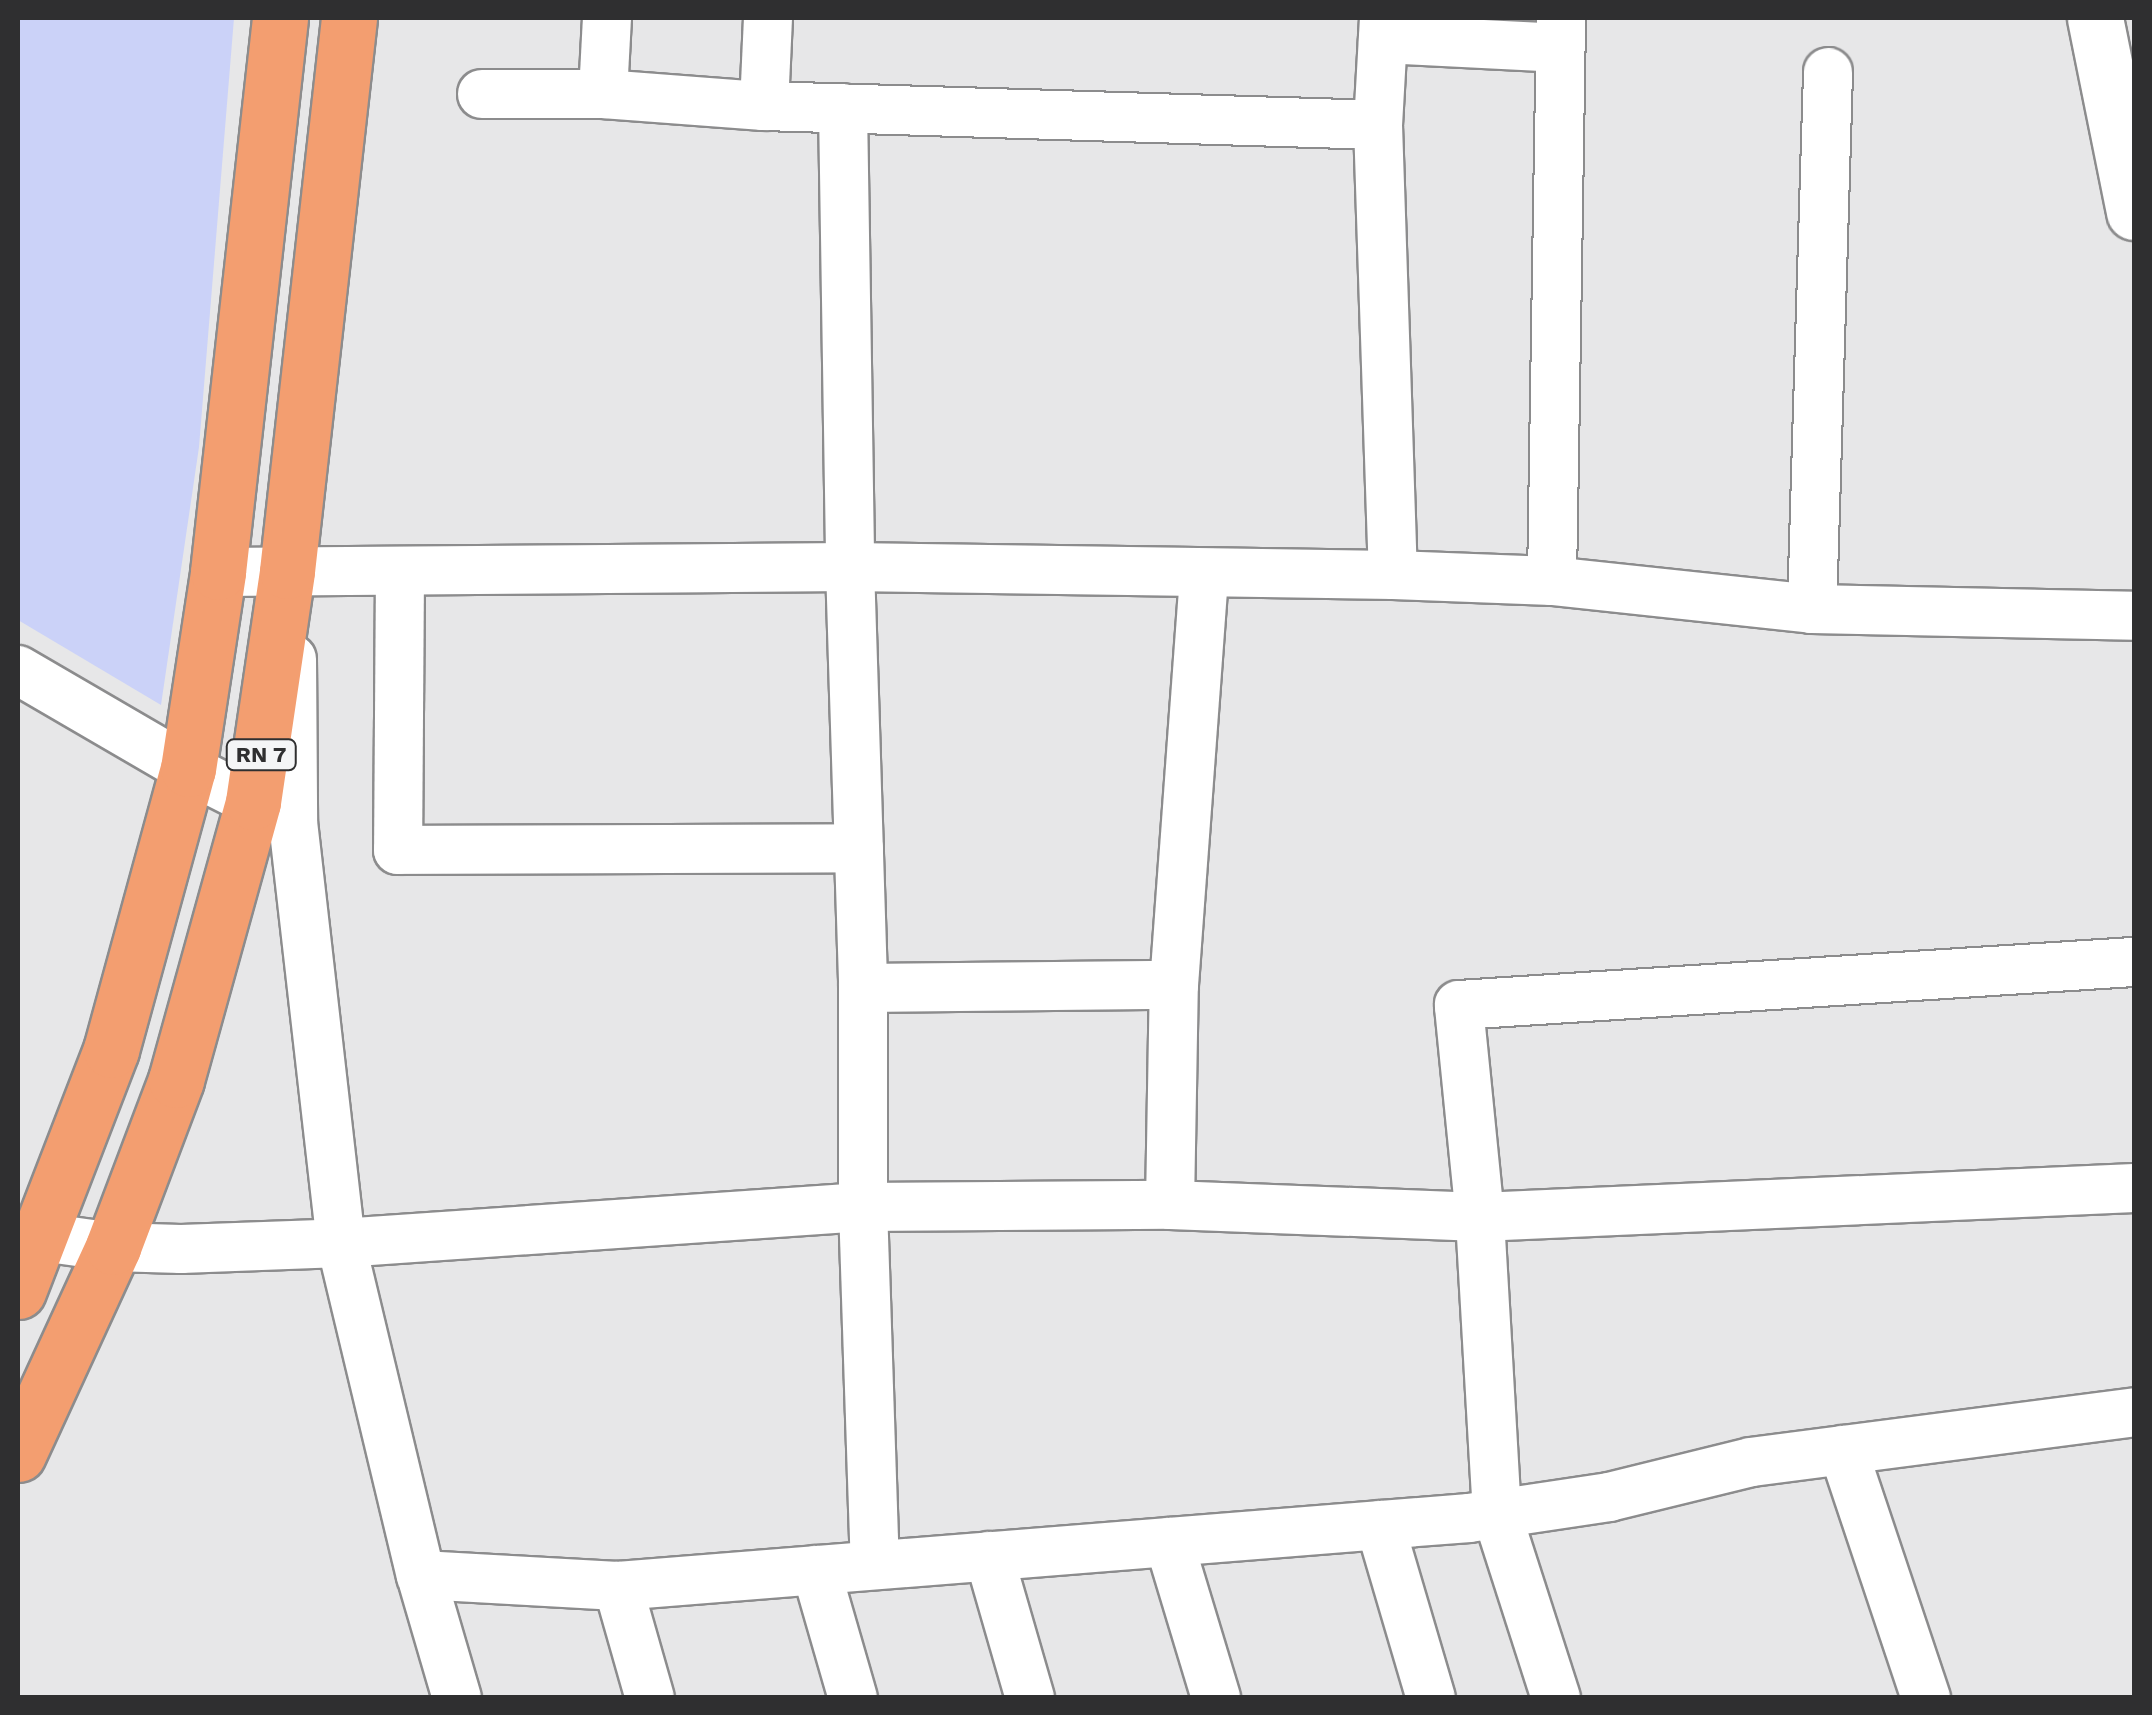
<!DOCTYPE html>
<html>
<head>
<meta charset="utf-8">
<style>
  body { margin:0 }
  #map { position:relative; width:2152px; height:1715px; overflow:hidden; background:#e7e7e8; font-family:"Work Sans",sans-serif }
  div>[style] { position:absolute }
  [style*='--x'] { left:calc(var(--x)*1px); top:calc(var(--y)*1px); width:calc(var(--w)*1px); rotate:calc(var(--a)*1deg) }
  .green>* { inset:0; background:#cbd2f8 }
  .roads { filter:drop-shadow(2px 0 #8c8c8d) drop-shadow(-2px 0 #8c8c8d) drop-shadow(0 2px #8c8c8d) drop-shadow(0 -2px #8c8c8d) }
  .minor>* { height:48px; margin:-24px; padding:0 24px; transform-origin:24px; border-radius:24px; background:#fff }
  .tertiary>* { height:55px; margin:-27.5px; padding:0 27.5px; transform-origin:27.5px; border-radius:27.5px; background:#fff }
  .trunk>* { height:55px; margin:-27.5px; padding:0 27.5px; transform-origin:27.5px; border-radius:27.5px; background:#f39e70 }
  span { translate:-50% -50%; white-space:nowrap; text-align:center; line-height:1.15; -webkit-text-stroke:10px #f4f5f6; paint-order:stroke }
  .shield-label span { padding:2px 8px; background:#f4f5f6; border:2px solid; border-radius:8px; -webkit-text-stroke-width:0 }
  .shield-label { font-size:22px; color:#2f2f30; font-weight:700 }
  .frame { position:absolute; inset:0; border:20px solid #2f2f30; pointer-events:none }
</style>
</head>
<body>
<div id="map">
  <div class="green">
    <i style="clip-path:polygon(18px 18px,234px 18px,199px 447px,161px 705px,18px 620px)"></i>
  </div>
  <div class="roads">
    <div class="minor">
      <i style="--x:1384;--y:18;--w:107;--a:93.2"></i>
      <i style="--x:1378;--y:125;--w:450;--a:88.1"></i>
      <i style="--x:1383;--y:39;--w:175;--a:2.9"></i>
      <i style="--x:482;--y:94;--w:121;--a:0"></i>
      <i style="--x:603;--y:94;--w:161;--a:4.3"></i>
      <i style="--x:764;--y:106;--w:614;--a:1.77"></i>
      <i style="--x:603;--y:94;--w:76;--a:-87"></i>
      <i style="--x:764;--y:106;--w:88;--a:-87.4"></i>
      <i style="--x:843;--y:108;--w:459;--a:89.1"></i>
      <i style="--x:850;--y:567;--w:421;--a:88.2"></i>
      <i style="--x:863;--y:988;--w:219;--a:90"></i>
      <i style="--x:863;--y:1207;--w:358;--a:88.1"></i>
      <i style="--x:218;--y:572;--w:632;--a:-0.45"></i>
      <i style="--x:850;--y:567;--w:543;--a:0.84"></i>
      <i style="--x:1393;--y:575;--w:159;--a:2.2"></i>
      <i style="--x:1552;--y:581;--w:262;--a:6.1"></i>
      <i style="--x:1812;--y:609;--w:322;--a:1.2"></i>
      <i style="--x:400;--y:572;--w:278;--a:90.4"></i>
      <i style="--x:398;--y:850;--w:461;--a:-0.2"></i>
      <i style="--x:1552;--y:581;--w:563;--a:-89.08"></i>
      <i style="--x:1812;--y:609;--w:537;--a:-88.29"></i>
      <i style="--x:292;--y:659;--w:163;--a:89.6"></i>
      <i style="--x:293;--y:822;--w:424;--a:83.5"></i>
      <i style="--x:341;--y:1243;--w:342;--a:76.5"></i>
      <i style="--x:421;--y:1575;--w:128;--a:73.7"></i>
      <i style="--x:18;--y:670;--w:197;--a:30.2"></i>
      <i style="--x:188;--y:769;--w:109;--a:26.8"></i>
      <i style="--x:863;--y:988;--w:311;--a:-0.6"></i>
      <i style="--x:1170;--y:1205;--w:220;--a:-89"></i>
      <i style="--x:1174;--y:985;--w:410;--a:-85.8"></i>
      <i style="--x:42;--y:1237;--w:72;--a:8"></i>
      <i style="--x:113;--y:1247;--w:68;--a:1.7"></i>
      <i style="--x:181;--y:1249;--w:160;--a:-2.1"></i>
      <i style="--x:341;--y:1243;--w:523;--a:-3.95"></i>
      <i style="--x:863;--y:1207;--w:307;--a:-0.4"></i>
      <i style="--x:1170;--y:1205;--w:310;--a:2.2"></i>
      <i style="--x:1480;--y:1217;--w:655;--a:-2.54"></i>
      <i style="--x:1843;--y:1450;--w:262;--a:71.5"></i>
      <i style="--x:1380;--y:1525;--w:180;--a:73.6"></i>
      <i style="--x:1169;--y:1542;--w:163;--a:73.2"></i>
      <i style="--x:989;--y:1556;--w:148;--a:73.9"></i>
      <i style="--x:816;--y:1570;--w:133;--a:73.9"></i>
      <i style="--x:421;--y:1575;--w:197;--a:3.2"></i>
      <i style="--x:618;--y:1586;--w:854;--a:-4.57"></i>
      <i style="--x:1469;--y:1518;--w:142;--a:-8.5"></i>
      <i style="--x:1609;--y:1497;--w:146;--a:-13.8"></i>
      <i style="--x:1751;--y:1462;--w:386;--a:-7.4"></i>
      <i style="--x:618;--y:1586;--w:116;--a:74.1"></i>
      <i style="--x:1556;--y:1698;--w:193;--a:-107.8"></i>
      <i style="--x:1497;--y:1514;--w:297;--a:-93.3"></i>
      <i style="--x:1480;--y:1217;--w:213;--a:-95.7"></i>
      <i style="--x:1459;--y:1005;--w:676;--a:-3.65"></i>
    </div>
    <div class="tertiary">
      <i style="--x:2095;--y:18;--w:198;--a:78.6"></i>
    </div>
    <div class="trunk">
      <i style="--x:18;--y:1291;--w:258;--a:-68.9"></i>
      <i style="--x:111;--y:1050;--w:291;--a:-74.7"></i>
      <i style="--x:188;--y:769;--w:199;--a:-81.3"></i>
      <i style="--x:218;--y:572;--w:557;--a:-83.61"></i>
      <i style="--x:18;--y:1454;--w:228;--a:-65.3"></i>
      <i style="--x:113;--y:1247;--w:178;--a:-69.3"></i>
      <i style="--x:176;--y:1080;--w:288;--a:-74.5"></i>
      <i style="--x:253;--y:802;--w:233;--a:-81.6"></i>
      <i style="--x:287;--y:571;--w:556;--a:-83.6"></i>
    </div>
  </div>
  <div class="shield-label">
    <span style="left:261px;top:755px">RN 7</span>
  </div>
  <div class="frame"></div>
</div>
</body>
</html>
